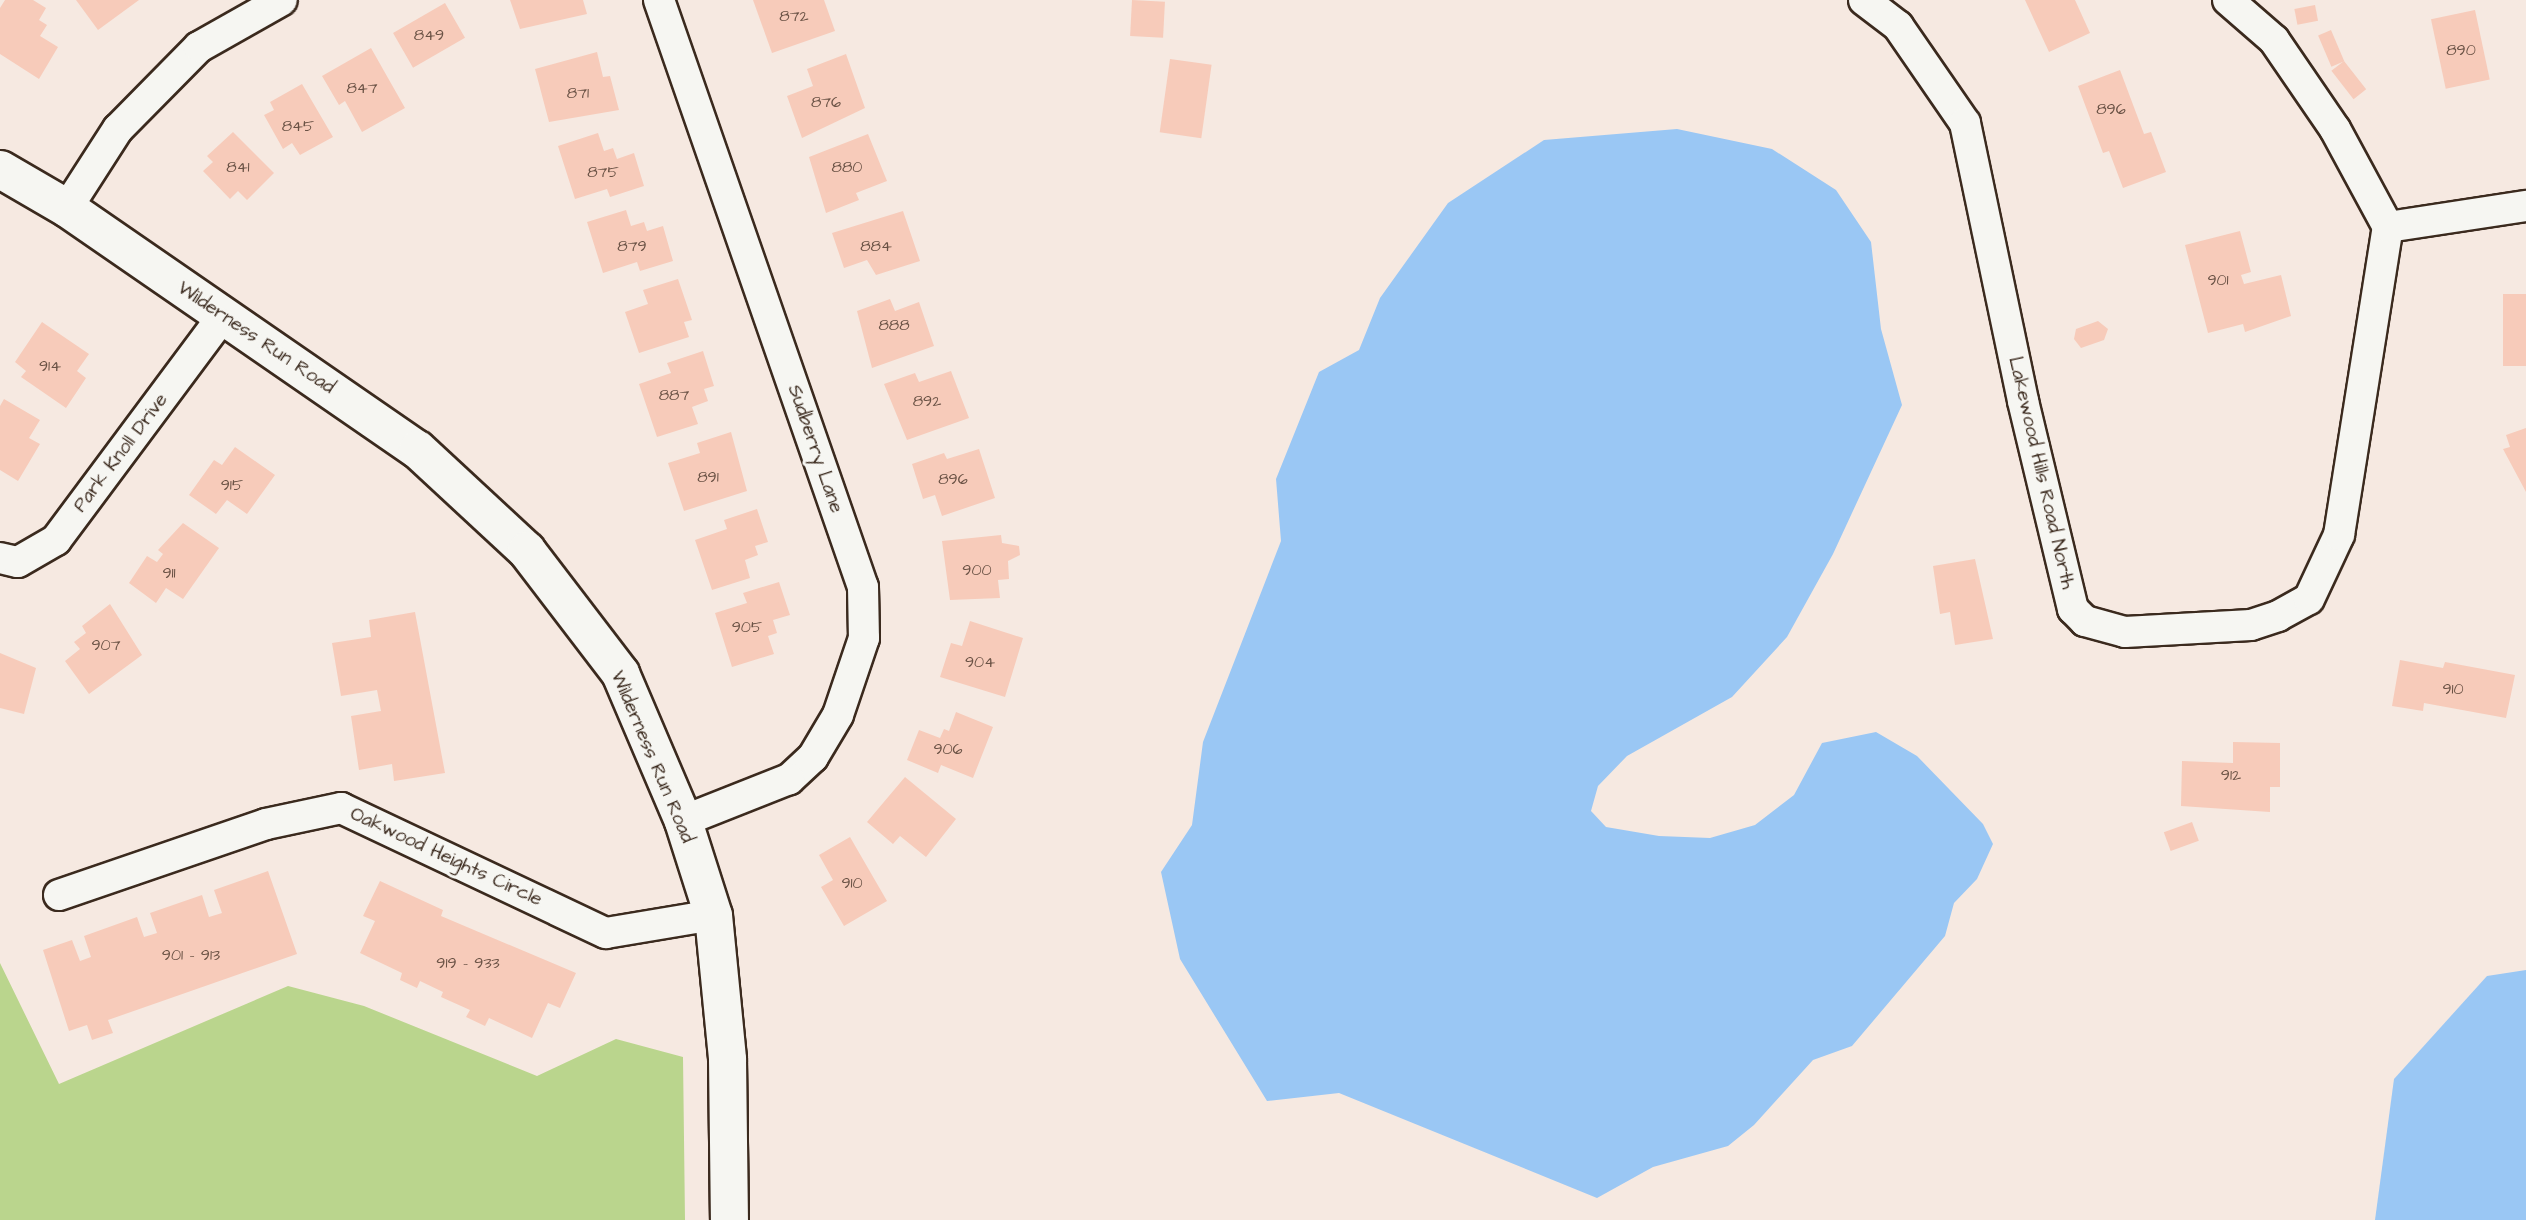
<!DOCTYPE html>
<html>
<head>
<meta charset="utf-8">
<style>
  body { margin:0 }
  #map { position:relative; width:2526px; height:1220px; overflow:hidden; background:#f6e9e1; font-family:"Architects Daughter",sans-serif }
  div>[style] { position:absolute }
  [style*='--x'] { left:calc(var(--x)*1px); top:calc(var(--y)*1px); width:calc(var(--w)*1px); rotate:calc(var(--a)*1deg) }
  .green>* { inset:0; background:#bad58d }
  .water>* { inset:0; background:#9ac7f4 }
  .building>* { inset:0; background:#f7cbba; transform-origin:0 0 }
  .roads { filter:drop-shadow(2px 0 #3b2a1e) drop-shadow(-2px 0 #3b2a1e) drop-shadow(0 2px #3b2a1e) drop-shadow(0 -2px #3b2a1e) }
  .minor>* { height:30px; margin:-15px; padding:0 15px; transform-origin:15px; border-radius:15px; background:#f6f6f2 }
  .tertiary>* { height:37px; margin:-18.5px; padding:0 18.5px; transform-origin:18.5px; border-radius:18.5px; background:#f6f6f2 }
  span { translate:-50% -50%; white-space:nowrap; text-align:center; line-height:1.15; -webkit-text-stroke:6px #f6f6f2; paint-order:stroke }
  .number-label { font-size:16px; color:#6a5245 }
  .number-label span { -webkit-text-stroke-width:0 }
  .street-label { font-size:19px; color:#3b2a1e }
</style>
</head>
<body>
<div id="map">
  <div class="green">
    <i style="clip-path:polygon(0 963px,59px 1084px,288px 986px,364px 1006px,537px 1076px,616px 1039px,683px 1057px,685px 1220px,0 1220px)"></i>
  </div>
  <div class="water">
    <i style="clip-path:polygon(1677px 129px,1772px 149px,1836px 190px,1871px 242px,1881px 329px,1902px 405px,1833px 554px,1787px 637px,1732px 697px,1627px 756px,1598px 786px,1591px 811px,1606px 827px,1659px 836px,1710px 838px,1755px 825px,1794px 795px,1822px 743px,1876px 732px,1917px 756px,1983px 824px,1993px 844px,1977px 879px,1954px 903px,1945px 936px,1852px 1046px,1813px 1060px,1754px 1125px,1728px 1146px,1653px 1167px,1597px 1198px,1339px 1093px,1267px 1101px,1180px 959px,1161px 872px,1192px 825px,1203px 742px,1281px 541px,1276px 479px,1319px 372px,1359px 350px,1380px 298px,1448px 203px,1544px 140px)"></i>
    <i style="clip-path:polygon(2526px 970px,2526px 1220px,2375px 1220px,2394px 1079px,2487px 976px)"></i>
  </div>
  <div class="building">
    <i style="clip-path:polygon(5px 0,33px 0,46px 8px,39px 20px,47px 25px,40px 36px,58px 47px,39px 79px,0 54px,0 8px)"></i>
    <i style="clip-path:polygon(76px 0,139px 0,98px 30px)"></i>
    <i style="clip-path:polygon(510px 0,583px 0,587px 14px,520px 29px)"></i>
    <i style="clip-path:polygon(753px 0,824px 0,835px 31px,772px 53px)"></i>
    <i style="left:1132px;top:0;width:33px;height:36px;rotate:3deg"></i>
    <i style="clip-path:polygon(2025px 0,2075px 0,2090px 33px,2049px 52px)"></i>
    <i style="left:445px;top:3px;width:40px;height:60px;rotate:60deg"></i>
    <i style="left:2315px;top:5px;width:16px;height:21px;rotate:79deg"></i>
    <i style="left:2475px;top:10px;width:71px;height:45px;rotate:78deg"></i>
    <i style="left:2331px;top:30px;width:34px;height:14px;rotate:67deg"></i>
    <i style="clip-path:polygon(371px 48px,405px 108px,362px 132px,345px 101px,339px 105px,322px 76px)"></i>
    <i style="clip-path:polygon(597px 52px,603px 77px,610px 76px,619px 110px,549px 122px,535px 69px)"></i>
    <i style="clip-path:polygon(846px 54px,865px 108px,802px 138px,787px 96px,813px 86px,807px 69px)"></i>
    <i style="left:1170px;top:59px;width:42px;height:74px;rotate:8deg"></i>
    <i style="left:2344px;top:61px;width:36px;height:16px;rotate:52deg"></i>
    <i style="clip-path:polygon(2120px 70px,2144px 134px,2151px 132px,2166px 172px,2123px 188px,2109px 151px,2103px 153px,2078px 86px)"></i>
    <i style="clip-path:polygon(302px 84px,333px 137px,300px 155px,292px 143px,283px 149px,264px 115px,274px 110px,270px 102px)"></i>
    <i style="clip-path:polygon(233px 132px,274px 173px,247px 200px,238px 191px,230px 199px,203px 171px,213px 162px,207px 156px)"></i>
    <i style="clip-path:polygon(598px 133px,604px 151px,613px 148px,617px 159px,634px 153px,644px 186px,610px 197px,607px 189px,575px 199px,558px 146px)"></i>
    <i style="clip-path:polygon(868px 134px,887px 181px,856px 193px,859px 200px,826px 213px,809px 157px)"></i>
    <i style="clip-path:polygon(626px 210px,631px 226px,644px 222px,647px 231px,663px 226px,673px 261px,640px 271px,637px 262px,603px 273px,587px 222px)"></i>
    <i style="clip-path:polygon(903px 211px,920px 261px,876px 275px,867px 260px,844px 268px,832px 233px)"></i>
    <i style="clip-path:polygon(2240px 231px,2251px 272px,2241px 275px,2244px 284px,2281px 275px,2291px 316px,2245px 332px,2243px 324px,2208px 333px,2185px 245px)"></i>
    <i style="clip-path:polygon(678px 279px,692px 320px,684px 322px,689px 337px,639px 353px,625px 312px,648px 304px,643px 290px)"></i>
    <i style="left:2526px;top:294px;width:72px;height:23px;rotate:90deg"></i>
    <i style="clip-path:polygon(890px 299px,895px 311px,919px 302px,934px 346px,872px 368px,857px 311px)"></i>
    <i style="clip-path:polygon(2098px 321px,2108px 329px,2104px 340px,2081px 348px,2074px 339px,2076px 329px)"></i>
    <i style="clip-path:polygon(42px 322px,89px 354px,77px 371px,86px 378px,66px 408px,21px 377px,26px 371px,15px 362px)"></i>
    <i style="clip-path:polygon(703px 351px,714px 386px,704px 389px,708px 401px,692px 407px,698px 424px,657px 437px,639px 384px,671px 373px,667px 363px)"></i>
    <i style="clip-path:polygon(951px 371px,969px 418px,907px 440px,884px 384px,915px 373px,919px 382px)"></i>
    <i style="clip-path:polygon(4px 399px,40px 420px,29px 438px,40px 444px,18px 481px,0 470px,0 406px)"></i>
    <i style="clip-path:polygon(2526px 428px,2526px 492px,2503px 449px,2510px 447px,2506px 435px)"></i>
    <i style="clip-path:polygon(731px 432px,747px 491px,684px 511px,668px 463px,700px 453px,697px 443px)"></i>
    <i style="clip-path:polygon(235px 447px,275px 475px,247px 514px,227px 500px,216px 514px,189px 495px,214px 460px,222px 465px)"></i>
    <i style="clip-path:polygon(979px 449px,995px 498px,942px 516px,935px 495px,923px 499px,912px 464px,944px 453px,947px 459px)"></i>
    <i style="clip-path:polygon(757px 509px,768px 542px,755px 546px,758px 555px,745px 560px,750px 578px,712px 590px,695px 540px,727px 529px,724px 520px)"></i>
    <i style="clip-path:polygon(183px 523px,219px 548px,183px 599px,166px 588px,156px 603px,129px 583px,147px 556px,157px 562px,163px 554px,158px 550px)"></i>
    <i style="clip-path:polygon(1001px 535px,1002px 543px,1019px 546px,1020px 555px,1008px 561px,1009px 579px,998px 580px,1000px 598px,950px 600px,942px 541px)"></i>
    <i style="clip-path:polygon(1975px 559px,1993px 639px,1955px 645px,1950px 612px,1940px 614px,1933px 566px)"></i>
    <i style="clip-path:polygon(779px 582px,790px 615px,773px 620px,777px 633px,768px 636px,774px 654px,732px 667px,715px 613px,747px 603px,743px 593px)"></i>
    <i style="clip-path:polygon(110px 604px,142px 655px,89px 694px,65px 661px,80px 649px,74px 642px,86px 633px,82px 626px)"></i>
    <i style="clip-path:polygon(415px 612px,445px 773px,394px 781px,392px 764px,359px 770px,351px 716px,381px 711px,377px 690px,341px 696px,332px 643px,371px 637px,369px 620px)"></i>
    <i style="clip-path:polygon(970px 621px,1023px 638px,1005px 697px,940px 677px,951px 643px,962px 646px)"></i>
    <i style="clip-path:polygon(0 653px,36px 668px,24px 714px,0 708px)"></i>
    <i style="clip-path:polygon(2400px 660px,2443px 668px,2445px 662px,2515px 675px,2506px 718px,2424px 703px,2423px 711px,2392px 706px)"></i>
    <i style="clip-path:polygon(956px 712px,993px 727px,973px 778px,941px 765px,938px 773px,907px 760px,919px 730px,940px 738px,944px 729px,949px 731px)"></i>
    <i style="clip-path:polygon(2233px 742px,2280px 743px,2280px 787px,2270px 787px,2270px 812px,2181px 806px,2182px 761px,2233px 763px)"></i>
    <i style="clip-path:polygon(905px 777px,956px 819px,926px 857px,900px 836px,893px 844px,867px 822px)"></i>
    <i style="left:2192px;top:822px;width:20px;height:30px;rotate:70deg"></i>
    <i style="clip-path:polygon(850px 837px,887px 901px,844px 926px,821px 887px,833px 880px,819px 855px)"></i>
    <i style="clip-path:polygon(268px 871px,297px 954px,108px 1020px,113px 1033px,92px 1040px,87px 1025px,69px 1031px,43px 950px,72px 940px,80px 961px,91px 957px,84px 936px,137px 917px,144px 937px,157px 933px,150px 913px,202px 895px,209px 917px,222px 913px,214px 890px)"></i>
    <i style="clip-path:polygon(380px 881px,443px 910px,441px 916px,576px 973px,560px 1008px,548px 1003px,532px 1038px,489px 1018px,485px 1026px,466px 1017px,470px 1010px,441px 997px,443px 992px,420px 981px,417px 988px,400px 980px,402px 973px,360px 953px,375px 921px,363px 916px)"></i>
  </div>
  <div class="roads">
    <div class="minor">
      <i style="--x:659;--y:0;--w:621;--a:70.84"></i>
      <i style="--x:863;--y:587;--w:51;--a:88.9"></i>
      <i style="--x:864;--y:638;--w:81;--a:108.7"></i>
      <i style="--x:838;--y:715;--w:49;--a:120.8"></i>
      <i style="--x:813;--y:757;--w:33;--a:137"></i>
      <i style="--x:789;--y:779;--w:114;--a:158.4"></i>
      <i style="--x:1864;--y:0;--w:43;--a:37.4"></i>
      <i style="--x:1898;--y:26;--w:118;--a:55.4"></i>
      <i style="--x:1965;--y:123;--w:284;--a:78.2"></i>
      <i style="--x:2023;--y:401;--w:214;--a:76.5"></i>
      <i style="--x:2073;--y:609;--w:17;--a:45"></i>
      <i style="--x:2085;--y:621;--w:41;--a:15.4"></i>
      <i style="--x:2125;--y:632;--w:126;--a:-3.2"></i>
      <i style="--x:2251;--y:625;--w:28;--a:-18"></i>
      <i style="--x:2278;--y:616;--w:35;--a:-29"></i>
      <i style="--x:2309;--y:599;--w:71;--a:-64.9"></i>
      <i style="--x:2339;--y:535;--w:312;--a:-81"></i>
      <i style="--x:2228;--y:0;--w:61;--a:41"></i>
      <i style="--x:2274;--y:40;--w:108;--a:55.6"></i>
      <i style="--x:2335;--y:129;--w:111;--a:61.6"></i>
      <i style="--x:67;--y:208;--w:94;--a:-57.2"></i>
      <i style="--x:118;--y:129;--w:115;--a:-45.4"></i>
      <i style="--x:199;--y:47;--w:95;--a:-29.5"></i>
      <i style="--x:2388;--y:227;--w:140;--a:-8.7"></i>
      <i style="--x:0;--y:558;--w:18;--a:13"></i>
      <i style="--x:18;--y:562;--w:44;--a:-30.1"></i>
      <i style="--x:56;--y:540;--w:279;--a:-53.3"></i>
      <i style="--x:59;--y:895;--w:219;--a:-18.9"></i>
      <i style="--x:266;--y:824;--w:77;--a:-12"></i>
      <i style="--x:341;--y:808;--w:293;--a:25.3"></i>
      <i style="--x:606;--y:933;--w:109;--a:-9.5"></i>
    </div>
    <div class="tertiary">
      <i style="--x:0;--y:169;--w:78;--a:30.2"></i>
      <i style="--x:67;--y:208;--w:425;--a:34.6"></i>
      <i style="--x:417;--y:449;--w:149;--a:42.8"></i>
      <i style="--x:526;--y:550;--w:155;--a:52.6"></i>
      <i style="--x:620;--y:673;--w:161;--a:66.9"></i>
      <i style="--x:683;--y:821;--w:99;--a:72.3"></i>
      <i style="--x:713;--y:915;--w:145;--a:84.4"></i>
      <i style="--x:727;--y:1059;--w:161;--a:89.3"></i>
    </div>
  </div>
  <div class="number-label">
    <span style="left:794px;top:16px">872</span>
    <span style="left:429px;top:35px">849</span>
    <span style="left:2461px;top:50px">890</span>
    <span style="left:362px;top:88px">847</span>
    <span style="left:578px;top:93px">871</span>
    <span style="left:826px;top:102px">876</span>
    <span style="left:2111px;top:109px">896</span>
    <span style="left:298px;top:126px">845</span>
    <span style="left:238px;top:167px">841</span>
    <span style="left:847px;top:167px">880</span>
    <span style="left:603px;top:172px">875</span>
    <span style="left:632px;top:246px">879</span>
    <span style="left:876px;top:246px">884</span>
    <span style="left:2218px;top:280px">901</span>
    <span style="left:894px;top:325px">888</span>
    <span style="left:50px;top:366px">914</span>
    <span style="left:674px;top:395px">887</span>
    <span style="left:927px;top:401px">892</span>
    <span style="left:708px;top:477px">891</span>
    <span style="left:953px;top:479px">896</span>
    <span style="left:232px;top:485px">915</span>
    <span style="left:977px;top:570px">900</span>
    <span style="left:169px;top:573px">911</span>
    <span style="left:747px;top:627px">905</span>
    <span style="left:106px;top:645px">907</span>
    <span style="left:980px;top:662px">904</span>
    <span style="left:2453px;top:689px">910</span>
    <span style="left:948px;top:749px">906</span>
    <span style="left:2231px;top:775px">912</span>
    <span style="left:852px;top:883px">910</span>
    <span style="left:191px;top:955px">901 - 913</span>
    <span style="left:468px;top:963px">919 - 933</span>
  </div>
  <div class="street-label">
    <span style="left:256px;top:338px;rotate:34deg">Wilderness Run Road</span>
    <span style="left:815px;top:449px;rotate:71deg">Sudberry Lane</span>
    <span style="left:121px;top:453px;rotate:-53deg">Park Knoll Drive</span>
    <span style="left:2041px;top:473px;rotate:77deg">Lakewood Hills Road North</span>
    <span style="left:652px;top:757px;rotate:67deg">Wilderness Run Road</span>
    <span style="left:446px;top:857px;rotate:25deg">Oakwood Heights Circle</span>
  </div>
</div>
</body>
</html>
